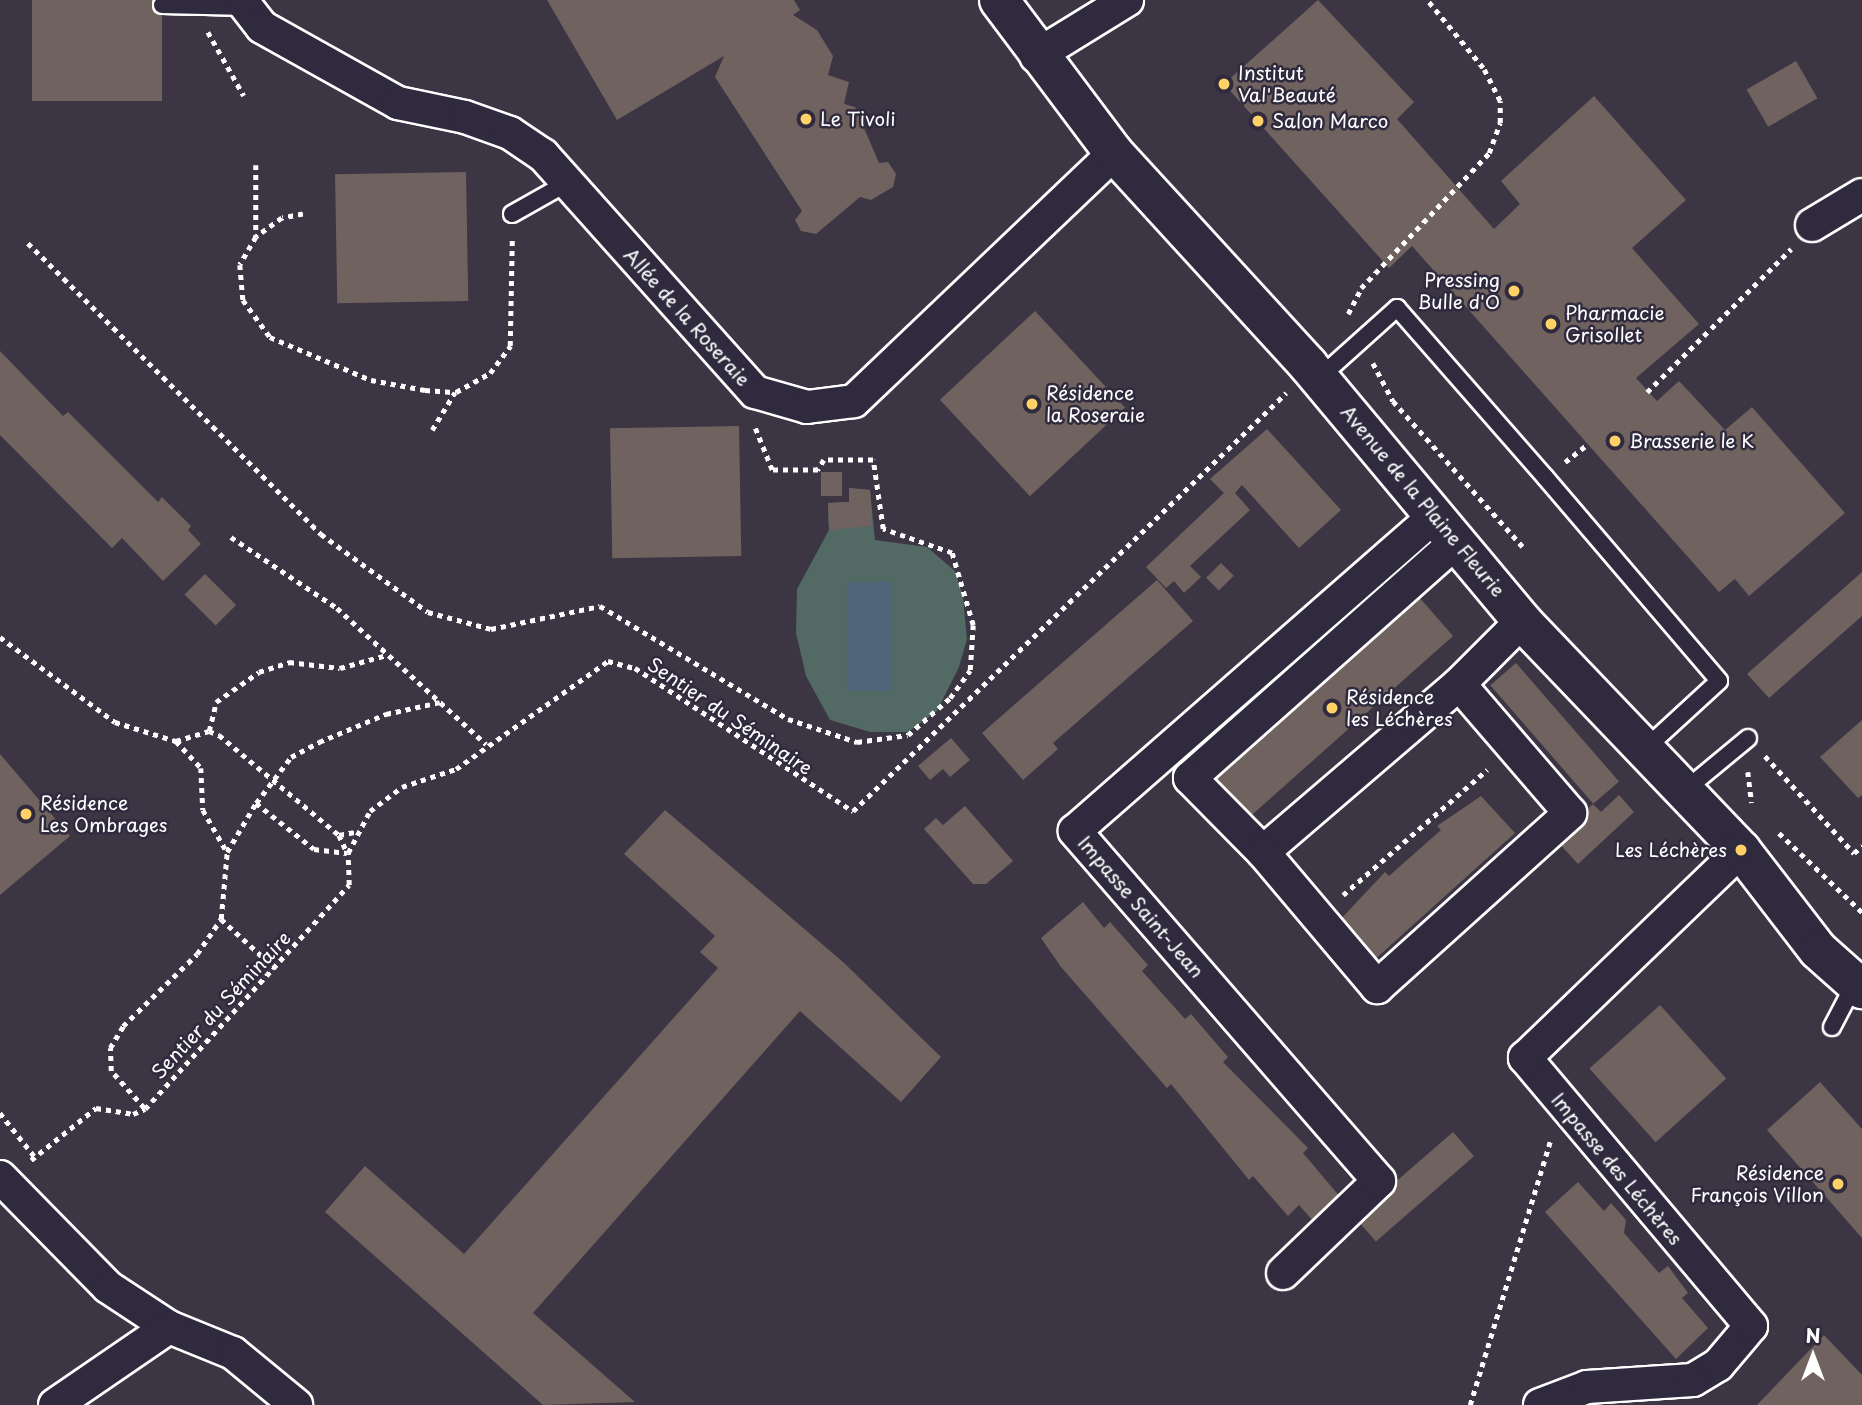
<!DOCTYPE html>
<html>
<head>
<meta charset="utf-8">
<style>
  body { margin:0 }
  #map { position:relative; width:1862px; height:1405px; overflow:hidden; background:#3c3544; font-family:"Playpen Sans",sans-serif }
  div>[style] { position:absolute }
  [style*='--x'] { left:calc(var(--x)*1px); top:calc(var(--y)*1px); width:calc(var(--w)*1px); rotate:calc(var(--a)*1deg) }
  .green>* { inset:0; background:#526964 }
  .water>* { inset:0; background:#4e657a; transform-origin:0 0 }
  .building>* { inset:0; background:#70625e; transform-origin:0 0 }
  .path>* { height:4.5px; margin-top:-2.25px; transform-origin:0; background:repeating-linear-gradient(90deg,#fff 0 5px,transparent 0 10px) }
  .roads { filter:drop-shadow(2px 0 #fff) drop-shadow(-2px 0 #fff) drop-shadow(0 2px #fff) drop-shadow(0 -2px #fff) }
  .service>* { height:16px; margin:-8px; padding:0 8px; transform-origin:8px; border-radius:8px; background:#2f2a3d }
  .minor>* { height:32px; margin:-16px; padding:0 16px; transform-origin:16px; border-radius:16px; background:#2f2a3d }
  .tertiary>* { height:38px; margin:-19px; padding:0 19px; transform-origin:19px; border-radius:19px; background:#2f2a3d }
  .dots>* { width:19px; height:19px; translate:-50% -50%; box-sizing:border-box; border:4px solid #2f2a3d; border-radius:50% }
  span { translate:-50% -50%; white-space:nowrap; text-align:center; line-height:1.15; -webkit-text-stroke:5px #2f2a3d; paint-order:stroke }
  .poi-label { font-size:19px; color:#fff }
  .left { translate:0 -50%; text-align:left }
  .right { translate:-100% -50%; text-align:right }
  .street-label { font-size:19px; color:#fff }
  .north { position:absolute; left:1778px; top:1321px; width:70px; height:70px; -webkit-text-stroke:5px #2f2a3d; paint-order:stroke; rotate:0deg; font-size:19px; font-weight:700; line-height:28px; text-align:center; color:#fff }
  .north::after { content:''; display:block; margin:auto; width:24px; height:32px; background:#fff; clip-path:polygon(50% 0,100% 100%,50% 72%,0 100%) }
</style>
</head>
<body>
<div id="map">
  <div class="green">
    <i style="clip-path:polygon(849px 488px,870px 490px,875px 540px,927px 547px,955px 571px,963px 597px,967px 639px,959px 667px,937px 711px,908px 732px,870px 732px,830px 720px,806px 676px,796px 633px,797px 589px,829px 530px,828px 503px,849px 502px)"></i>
  </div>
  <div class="water">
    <i style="left:847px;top:582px;width:44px;height:109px"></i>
  </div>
  <div class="building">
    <i style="left:32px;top:0;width:130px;height:101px"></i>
    <i style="clip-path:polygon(547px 0,794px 0,800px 10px,793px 15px,817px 30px,833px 56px,828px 75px,849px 82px,844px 104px,855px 107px,879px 163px,888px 162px,896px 174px,893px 187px,871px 200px,860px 197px,816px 234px,801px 231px,795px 220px,802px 211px,715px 77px,724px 56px,617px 120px)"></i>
    <i style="clip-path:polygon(1318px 0,1414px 102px,1397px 119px,1494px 229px,1520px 204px,1501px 181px,1594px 96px,1686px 200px,1632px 248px,1699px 324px,1636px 378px,1657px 401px,1679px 381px,1725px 430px,1752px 407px,1845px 513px,1749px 596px,1735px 579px,1719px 592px,1412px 246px,1389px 268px,1224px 84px)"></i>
    <i style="left:1796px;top:61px;width:43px;height:57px;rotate:60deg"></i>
    <i style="left:466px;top:172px;width:129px;height:131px;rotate:89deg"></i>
    <i style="left:1035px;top:311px;width:132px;height:130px;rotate:47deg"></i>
    <i style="clip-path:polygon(0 351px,63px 416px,68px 412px,158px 502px,162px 497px,191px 526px,188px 530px,201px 544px,163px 581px,122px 538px,112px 548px,0 435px)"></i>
    <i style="left:739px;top:426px;width:130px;height:129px;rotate:89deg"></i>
    <i style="clip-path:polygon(1267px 429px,1341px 510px,1299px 548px,1242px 485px,1235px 493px,1250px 510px,1190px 566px,1201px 577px,1184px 593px,1174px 581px,1166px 588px,1146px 567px,1224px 493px,1210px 479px)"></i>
    <i style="left:842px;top:472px;width:24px;height:21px;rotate:90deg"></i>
    <i style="clip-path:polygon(849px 488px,870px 490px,872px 526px,829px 530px,828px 503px,849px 502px)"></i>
    <i style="left:1221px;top:563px;width:18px;height:21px;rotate:45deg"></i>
    <i style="clip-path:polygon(1862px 572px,1862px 616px,1769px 698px,1747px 674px)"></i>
    <i style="left:205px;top:574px;width:44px;height:29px;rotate:45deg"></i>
    <i style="clip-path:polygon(1157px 580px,1193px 621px,1053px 743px,1058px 749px,1023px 780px,982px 733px)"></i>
    <i style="clip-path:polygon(1419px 597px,1453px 636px,1245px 821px,1210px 781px,1251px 746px,1246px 740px,1259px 729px,1263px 734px,1314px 689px,1310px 684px,1379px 631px,1374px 626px,1387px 615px,1391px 621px)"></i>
    <i style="left:1516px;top:663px;width:157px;height:34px;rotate:49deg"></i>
    <i style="clip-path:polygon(1862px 720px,1862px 795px,1858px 798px,1820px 757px)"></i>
    <i style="clip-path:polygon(951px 738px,970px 760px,950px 777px,943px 769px,930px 780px,918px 766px)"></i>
    <i style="clip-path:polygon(0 754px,70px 836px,0 895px)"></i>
    <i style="clip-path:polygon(1619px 795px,1634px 812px,1578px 864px,1556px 840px,1593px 804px,1601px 812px)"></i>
    <i style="clip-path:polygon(1481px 796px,1515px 833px,1372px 962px,1338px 922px,1385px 872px,1389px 876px,1441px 830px,1437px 826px)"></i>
    <i style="clip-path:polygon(965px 806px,1013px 861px,986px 884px,973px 884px,924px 829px,936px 818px,943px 825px)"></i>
    <i style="clip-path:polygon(665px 810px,843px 962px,941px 1057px,901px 1102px,800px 1011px,533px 1313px,635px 1402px,543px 1405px,325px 1212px,365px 1166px,464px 1254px,718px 968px,700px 952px,715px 936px,624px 854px)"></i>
    <i style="clip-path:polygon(1083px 902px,1104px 928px,1110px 922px,1148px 965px,1142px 971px,1185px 1019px,1191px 1014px,1228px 1057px,1223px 1062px,1308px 1148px,1303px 1153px,1341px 1198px,1314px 1222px,1299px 1205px,1288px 1216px,1253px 1176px,1249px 1180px,1171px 1084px,1167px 1088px,1061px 967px,1041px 938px)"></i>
    <i style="left:1660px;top:1005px;width:99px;height:95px;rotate:48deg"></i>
    <i style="clip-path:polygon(1820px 1082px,1862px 1129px,1862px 1238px,1767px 1130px)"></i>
    <i style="left:1453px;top:1132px;width:32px;height:130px;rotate:49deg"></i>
    <i style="clip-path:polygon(1578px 1182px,1604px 1211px,1611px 1203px,1626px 1220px,1624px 1233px,1659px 1273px,1668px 1266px,1688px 1293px,1682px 1298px,1708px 1328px,1676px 1359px,1545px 1212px)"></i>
    <i style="clip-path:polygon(1824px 1335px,1862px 1375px,1862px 1405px,1757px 1405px)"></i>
  </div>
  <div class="path">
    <i style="--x:208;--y:32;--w:73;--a:60.6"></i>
    <i style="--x:256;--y:165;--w:72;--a:90"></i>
    <i style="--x:303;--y:214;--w:21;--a:169"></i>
    <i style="--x:282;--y:218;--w:32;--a:144"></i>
    <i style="--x:256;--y:237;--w:32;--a:120"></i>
    <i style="--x:240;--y:265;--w:35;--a:85"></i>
    <i style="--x:243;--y:300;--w:46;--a:53.9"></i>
    <i style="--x:270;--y:337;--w:110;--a:23.1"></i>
    <i style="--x:371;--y:380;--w:55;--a:10.5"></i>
    <i style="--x:425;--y:390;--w:31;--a:4"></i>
    <i style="--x:456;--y:392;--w:39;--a:-29"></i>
    <i style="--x:490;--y:373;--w:34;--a:-53"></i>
    <i style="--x:510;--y:346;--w:106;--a:-88.9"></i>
    <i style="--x:28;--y:243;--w:413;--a:44.8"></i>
    <i style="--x:321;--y:534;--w:132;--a:36.1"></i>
    <i style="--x:428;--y:612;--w:65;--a:15.1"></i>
    <i style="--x:491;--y:629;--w:111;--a:-11.9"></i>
    <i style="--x:600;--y:606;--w:219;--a:31"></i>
    <i style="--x:788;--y:719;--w:73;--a:18.4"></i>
    <i style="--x:857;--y:742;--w:51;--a:-7.8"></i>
    <i style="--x:908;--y:735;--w:56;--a:-41.4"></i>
    <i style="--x:950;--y:698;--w:34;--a:-54"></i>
    <i style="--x:970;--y:670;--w:45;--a:-86.2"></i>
    <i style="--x:973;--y:625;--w:75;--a:-106.3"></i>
    <i style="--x:952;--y:553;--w:73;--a:-160.8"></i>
    <i style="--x:883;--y:529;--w:70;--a:-98.2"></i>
    <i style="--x:873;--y:460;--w:49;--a:180"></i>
    <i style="--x:824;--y:460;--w:12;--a:121"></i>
    <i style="--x:818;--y:470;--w:46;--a:180"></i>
    <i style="--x:772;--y:470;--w:45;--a:-112"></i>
    <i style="--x:1348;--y:314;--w:29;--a:-63"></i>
    <i style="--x:1361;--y:288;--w:186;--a:-46.5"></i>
    <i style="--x:1489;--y:153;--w:32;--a:-70"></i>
    <i style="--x:1500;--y:123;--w:22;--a:-90"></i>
    <i style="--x:1500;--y:101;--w:37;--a:-117"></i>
    <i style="--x:1483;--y:68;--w:88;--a:-129.5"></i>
    <i style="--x:1373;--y:363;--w:43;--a:62.2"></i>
    <i style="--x:1393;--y:401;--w:195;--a:48.3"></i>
    <i style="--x:1647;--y:392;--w:203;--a:-44.8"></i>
    <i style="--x:432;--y:430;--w:44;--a:-58.8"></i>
    <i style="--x:1565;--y:462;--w:29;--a:-38"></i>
    <i style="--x:231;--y:537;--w:128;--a:33.8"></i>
    <i style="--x:337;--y:608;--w:202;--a:42.4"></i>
    <i style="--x:0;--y:637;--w:143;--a:36.5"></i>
    <i style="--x:115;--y:722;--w:64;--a:17.3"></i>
    <i style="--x:176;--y:741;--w:34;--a:-17"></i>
    <i style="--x:209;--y:731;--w:11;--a:22"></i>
    <i style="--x:219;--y:735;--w:156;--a:39.8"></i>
    <i style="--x:339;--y:835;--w:19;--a:65"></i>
    <i style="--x:209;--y:731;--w:30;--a:-76"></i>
    <i style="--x:216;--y:702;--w:52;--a:-34.9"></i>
    <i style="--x:259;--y:672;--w:32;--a:-18"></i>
    <i style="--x:289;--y:662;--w:51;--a:6.7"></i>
    <i style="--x:340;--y:668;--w:49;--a:-15.5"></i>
    <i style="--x:176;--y:741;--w:37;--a:47"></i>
    <i style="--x:201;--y:768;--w:42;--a:87.3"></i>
    <i style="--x:203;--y:810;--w:48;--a:60.3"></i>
    <i style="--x:227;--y:852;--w:57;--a:-59.4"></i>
    <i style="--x:256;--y:803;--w:74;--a:38.4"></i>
    <i style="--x:314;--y:849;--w:33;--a:7"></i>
    <i style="--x:1765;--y:756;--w:132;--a:47.5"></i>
    <i style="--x:1854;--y:853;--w:11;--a:-41"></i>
    <i style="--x:1748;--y:772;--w:31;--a:83"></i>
    <i style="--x:256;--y:803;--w:58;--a:-52.7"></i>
    <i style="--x:291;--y:757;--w:32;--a:-28"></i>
    <i style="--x:319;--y:742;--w:73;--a:-22.7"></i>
    <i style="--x:386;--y:714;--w:55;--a:-12.5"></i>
    <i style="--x:1779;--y:833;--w:115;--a:43.6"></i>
    <i style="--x:339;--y:835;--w:20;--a:-11"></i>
    <i style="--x:1343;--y:895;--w:191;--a:-41"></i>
    <i style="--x:221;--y:919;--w:73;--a:42.2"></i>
    <i style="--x:144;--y:1108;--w:50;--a:-131.7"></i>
    <i style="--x:111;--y:1071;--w:23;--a:-92"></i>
    <i style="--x:110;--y:1048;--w:26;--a:-59"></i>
    <i style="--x:123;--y:1026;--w:103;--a:-44.2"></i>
    <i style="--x:197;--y:954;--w:42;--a:-55.6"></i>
    <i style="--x:221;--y:919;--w:67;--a:-84.9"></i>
    <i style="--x:0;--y:1113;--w:56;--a:51.5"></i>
    <i style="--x:31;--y:1160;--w:83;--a:-38.7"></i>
    <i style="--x:96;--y:1108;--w:37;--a:9"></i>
    <i style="--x:133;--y:1114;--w:13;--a:-23"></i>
    <i style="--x:145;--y:1109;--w:303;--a:-47.7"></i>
    <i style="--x:349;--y:885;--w:32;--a:-92"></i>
    <i style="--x:348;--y:853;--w:47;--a:-62.4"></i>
    <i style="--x:370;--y:811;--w:40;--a:-37"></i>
    <i style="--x:402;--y:787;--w:57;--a:-18.4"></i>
    <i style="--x:456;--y:769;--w:186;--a:-35.4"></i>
    <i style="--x:608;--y:661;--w:28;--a:15"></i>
    <i style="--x:635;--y:668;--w:261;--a:33.3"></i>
    <i style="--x:853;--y:811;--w:602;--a:-43.99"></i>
    <i style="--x:1470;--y:1405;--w:276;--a:-73.1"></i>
  </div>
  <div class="roads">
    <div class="service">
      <i style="--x:162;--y:5;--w:85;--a:1.3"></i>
      <i style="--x:512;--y:214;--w:63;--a:-29.4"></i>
      <i style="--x:1319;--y:378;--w:105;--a:-41.9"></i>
      <i style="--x:1397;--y:308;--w:225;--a:48.8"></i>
      <i style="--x:1545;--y:477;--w:268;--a:49.5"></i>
      <i style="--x:1719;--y:681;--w:103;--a:137.4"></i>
      <i style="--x:1684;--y:791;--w:83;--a:-39.6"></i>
      <i style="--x:1832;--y:1027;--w:47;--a:-62.4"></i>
    </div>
    <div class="minor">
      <i style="--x:241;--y:0;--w:34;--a:52"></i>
      <i style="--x:262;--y:27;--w:156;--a:29.2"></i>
      <i style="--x:398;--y:103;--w:68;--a:11.8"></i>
      <i style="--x:465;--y:117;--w:48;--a:19.6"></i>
      <i style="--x:510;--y:133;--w:40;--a:34"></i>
      <i style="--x:543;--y:155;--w:318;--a:48.2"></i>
      <i style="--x:755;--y:392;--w:54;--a:16.1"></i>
      <i style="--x:807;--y:407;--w:47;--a:-7.3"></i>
      <i style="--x:854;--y:401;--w:359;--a:-43.6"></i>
      <i style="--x:1036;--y:56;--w:107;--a:-31.6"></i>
      <i style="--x:1812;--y:225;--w:58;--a:-31"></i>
      <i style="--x:1457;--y:541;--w:357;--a:138.4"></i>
      <i style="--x:1190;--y:778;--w:104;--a:45.4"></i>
      <i style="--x:1263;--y:852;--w:258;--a:-40.6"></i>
      <i style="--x:1459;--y:684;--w:89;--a:-45"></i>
      <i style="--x:1263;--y:852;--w:177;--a:49.8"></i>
      <i style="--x:1377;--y:987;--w:260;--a:-42"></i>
      <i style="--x:1570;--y:813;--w:170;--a:-130.7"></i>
      <i style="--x:0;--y:1177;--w:154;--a:45.5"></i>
      <i style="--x:108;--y:1287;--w:73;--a:33.3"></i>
      <i style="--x:169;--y:1327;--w:69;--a:22.1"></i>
      <i style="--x:233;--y:1353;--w:82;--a:39.5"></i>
      <i style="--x:1283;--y:1273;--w:133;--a:-43.8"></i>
      <i style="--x:1379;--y:1181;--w:464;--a:-131"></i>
      <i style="--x:1075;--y:831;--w:480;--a:-41.2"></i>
      <i style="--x:55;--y:1405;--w:138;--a:-34.4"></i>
      <i style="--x:1540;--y:1405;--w:50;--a:-21"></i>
      <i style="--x:1587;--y:1387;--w:106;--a:-3.8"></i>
      <i style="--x:1693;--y:1380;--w:29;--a:-31"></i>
      <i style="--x:1718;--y:1365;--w:51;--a:-49.8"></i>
      <i style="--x:1751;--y:1326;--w:351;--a:-130.1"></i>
      <i style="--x:1525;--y:1058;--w:300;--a:-43.9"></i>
    </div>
    <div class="tertiary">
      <i style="--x:999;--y:0;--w:191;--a:53.1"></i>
      <i style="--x:1114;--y:153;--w:287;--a:47.5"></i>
      <i style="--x:1308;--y:365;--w:334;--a:50.1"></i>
      <i style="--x:1522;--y:621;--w:317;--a:46.3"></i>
      <i style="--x:1741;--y:850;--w:126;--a:52.4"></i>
      <i style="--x:1818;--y:950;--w:59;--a:41.6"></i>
    </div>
  </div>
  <div class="dots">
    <i style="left:1224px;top:84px;background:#ffd166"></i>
    <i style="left:806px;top:119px;background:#ffd166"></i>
    <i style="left:1258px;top:121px;background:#ffd166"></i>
    <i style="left:1514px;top:291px;background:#ffd166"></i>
    <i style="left:1551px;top:324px;background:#ffd166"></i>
    <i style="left:1032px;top:404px;background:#ffd166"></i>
    <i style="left:1615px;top:441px;background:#ffd166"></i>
    <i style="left:1332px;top:708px;background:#ffd166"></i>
    <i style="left:26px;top:814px;background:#ffd166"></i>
    <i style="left:1741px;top:850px;background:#ffd166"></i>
    <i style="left:1838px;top:1184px;background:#ffd166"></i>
  </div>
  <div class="poi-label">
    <span class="left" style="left:1238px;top:84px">Institut<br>Val'Beauté</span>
    <span class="left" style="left:820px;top:119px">Le Tivoli</span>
    <span class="left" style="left:1272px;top:121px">Salon Marco</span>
    <span class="right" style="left:1500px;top:291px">Pressing<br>Bulle d'O</span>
    <span class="left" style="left:1565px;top:324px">Pharmacie<br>Grisollet</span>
    <span class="left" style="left:1046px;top:404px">Résidence<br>la Roseraie</span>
    <span class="left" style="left:1629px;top:441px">Brasserie le K</span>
    <span class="left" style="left:1346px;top:708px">Résidence<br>les Léchères</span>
    <span class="left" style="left:40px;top:814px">Résidence<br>Les Ombrages</span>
    <span class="right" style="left:1727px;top:850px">Les Léchères</span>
    <span class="right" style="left:1824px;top:1184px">Résidence<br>François Villon</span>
  </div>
  <div class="street-label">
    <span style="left:687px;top:317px;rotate:48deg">Allée de la Roseraie</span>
    <span style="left:1423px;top:501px;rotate:50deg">Avenue de la Plaine Fleurie</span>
    <span style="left:730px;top:716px;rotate:34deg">Sentier du Séminaire</span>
    <span style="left:1141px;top:907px;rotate:49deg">Impasse Saint-Jean</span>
    <span style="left:221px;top:1005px;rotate:-47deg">Sentier du Séminaire</span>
    <span style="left:1617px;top:1169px;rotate:50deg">Impasse des Léchères</span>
  </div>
  <div class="north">N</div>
</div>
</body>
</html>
